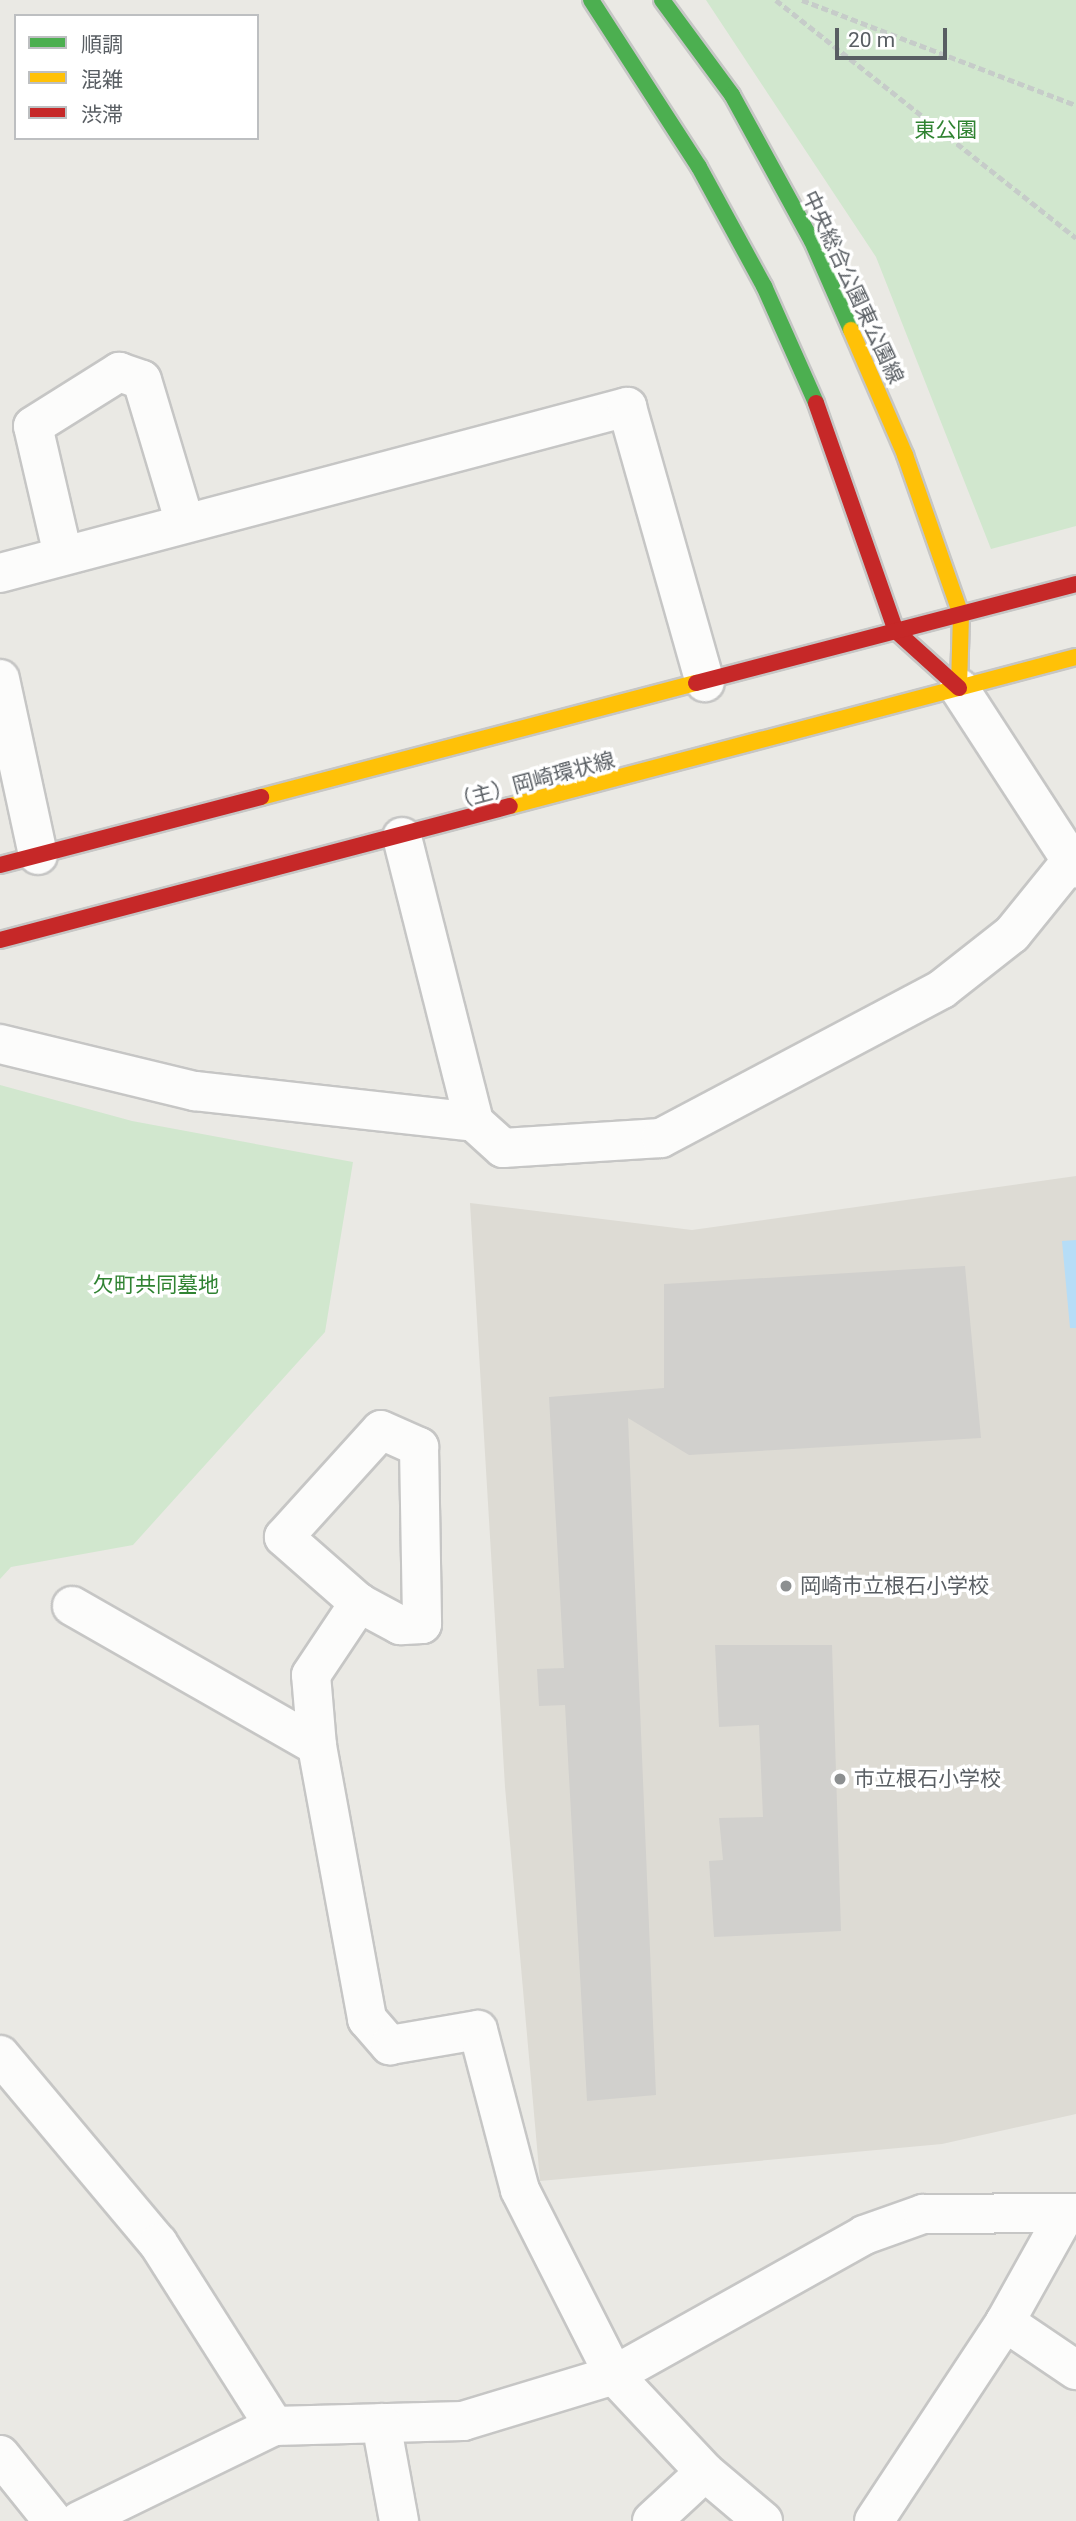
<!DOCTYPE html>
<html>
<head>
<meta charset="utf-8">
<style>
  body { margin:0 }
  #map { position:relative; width:1076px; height:2521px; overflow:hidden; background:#eae9e4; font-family:Roboto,"Noto Sans JP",sans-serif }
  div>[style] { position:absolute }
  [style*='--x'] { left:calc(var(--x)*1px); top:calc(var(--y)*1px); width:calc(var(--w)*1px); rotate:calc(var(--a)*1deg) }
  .education>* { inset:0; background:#dddbd4 }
  .green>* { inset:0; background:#d1e7ce }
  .water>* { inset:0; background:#b6ddf7 }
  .building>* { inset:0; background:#d1d0cd }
  .path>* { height:4.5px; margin-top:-2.25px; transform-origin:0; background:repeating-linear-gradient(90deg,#c6ccc9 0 7px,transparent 0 10.5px) }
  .roads { filter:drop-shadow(2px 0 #c6c6c5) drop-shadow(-2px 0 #c6c6c5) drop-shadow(0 2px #c6c6c5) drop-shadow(0 -2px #c6c6c5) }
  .street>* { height:38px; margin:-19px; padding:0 19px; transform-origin:19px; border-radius:19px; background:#fcfcfb }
  .fast>* { height:16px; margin:-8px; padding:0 8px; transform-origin:8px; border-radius:8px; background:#4caf50 }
  .slow>* { height:16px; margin:-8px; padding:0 8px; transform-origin:8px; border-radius:8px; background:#ffc107 }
  .jam>* { height:16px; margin:-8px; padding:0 8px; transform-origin:8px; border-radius:8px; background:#c62828 }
  .dots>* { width:19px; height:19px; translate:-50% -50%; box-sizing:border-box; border:4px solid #fff; border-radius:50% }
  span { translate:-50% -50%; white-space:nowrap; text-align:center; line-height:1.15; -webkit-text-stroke:7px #fff; paint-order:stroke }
  .park-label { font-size:21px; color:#308332 }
  .street-label { font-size:21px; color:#595e63 }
  .poi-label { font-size:21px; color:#595e63 }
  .left { translate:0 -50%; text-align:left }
  .legend { position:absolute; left:14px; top:14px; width:245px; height:126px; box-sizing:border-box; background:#fff; border:2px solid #bdbfc1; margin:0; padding:9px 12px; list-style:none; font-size:21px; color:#595e63 }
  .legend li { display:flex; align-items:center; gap:14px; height:35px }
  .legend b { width:35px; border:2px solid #bdbfc1 }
  .scale { position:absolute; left:835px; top:28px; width:112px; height:32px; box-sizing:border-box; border:4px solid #595e63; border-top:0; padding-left:9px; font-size:21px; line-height:24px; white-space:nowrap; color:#595e63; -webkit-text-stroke:5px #fff; paint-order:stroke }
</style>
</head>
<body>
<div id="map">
  <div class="education">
    <i style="clip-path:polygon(1076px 1176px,1076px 2114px,942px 2144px,540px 2181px,505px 1787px,470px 1203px,692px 1230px)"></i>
  </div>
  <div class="green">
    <i style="clip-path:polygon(706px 0,1076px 0,1076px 526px,991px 549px,876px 257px)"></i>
    <i style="clip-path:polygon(0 1085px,132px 1121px,353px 1162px,325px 1332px,133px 1545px,11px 1567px,0 1579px)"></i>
  </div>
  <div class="water">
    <i style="clip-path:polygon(1076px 1240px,1076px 1328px,1070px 1328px,1062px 1241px)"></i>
  </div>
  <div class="building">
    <i style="clip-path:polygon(965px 1266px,981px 1438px,689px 1455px,628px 1418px,656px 2095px,587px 2101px,565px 1705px,539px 1706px,537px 1669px,564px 1668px,549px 1397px,664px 1388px,664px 1284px)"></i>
    <i style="clip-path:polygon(715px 1645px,832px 1645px,841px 1931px,714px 1937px,709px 1861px,723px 1860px,719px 1818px,763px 1817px,759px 1725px,719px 1727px)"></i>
  </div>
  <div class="path">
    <i style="--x:776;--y:0;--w:383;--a:38.4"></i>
    <i style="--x:802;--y:0;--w:293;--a:21"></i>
  </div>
  <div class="roads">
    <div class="street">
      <i style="--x:63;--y:555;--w:132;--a:-103.1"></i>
      <i style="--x:33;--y:426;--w:102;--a:-32.1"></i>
      <i style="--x:119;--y:372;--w:24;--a:19"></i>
      <i style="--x:142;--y:380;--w:149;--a:73.3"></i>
      <i style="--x:0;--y:573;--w:649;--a:-14.83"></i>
      <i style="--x:627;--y:407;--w:286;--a:74.2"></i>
      <i style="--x:0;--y:679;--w:180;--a:77.8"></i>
      <i style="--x:959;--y:688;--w:215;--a:57"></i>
      <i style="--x:402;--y:837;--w:294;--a:75.8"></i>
      <i style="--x:0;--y:1044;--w:201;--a:13.6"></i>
      <i style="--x:195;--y:1091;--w:281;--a:6.3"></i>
      <i style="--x:474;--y:1122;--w:39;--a:42"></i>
      <i style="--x:503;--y:1148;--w:158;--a:-3.6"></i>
      <i style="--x:661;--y:1138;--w:318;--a:-27.9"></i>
      <i style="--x:942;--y:989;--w:89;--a:-38.2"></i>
      <i style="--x:1012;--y:934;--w:102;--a:-51"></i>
      <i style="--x:72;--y:1606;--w:282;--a:29.7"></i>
      <i style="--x:317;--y:1746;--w:278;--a:79.6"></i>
      <i style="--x:367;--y:2019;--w:35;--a:49"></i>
      <i style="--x:390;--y:2045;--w:89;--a:-9.7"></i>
      <i style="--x:478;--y:2030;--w:165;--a:75.3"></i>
      <i style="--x:520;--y:2190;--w:208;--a:63.1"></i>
      <i style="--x:614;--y:2375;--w:287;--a:-29.2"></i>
      <i style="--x:864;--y:2235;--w:63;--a:-19.6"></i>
      <i style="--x:923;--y:2214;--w:153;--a:-0.4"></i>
      <i style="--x:317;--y:1746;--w:71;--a:-94.8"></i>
      <i style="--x:311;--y:1675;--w:87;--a:-56.3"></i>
      <i style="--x:359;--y:1603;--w:100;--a:-138.7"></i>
      <i style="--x:284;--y:1537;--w:144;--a:-47.8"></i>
      <i style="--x:381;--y:1430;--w:42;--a:24.1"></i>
      <i style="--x:419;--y:1447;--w:177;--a:89"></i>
      <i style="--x:422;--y:1624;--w:22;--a:177"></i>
      <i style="--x:400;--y:1625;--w:47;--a:-151.8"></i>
      <i style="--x:0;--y:2055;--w:246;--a:50"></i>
      <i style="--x:158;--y:2243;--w:217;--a:57.6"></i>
      <i style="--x:274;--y:2426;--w:189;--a:-1.5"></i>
      <i style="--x:463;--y:2421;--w:158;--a:-16.9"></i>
      <i style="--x:614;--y:2375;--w:133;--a:46.8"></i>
      <i style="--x:705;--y:2472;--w:76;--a:40.2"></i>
      <i style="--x:1005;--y:2322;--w:86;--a:34.1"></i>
      <i style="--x:381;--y:2423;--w:100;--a:79.6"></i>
      <i style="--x:0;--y:2455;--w:85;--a:51.2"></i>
      <i style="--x:79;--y:2521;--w:217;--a:-26"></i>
      <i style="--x:652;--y:2521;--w:72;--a:-42.8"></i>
      <i style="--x:874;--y:2521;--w:238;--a:-56.6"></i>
      <i style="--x:1005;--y:2322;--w:125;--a:-60.8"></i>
    </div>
    <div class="fast">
      <i style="--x:591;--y:0;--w:199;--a:57.1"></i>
      <i style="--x:699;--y:167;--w:136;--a:61.4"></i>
      <i style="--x:764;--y:286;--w:128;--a:66"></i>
      <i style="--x:662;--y:0;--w:118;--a:53.6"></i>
      <i style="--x:732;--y:95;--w:166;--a:61.3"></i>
      <i style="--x:812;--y:241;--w:97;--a:66.3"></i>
    </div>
    <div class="slow">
      <i style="--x:851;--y:330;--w:136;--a:66.6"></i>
      <i style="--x:905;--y:455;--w:170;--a:70.7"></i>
      <i style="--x:961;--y:615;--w:73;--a:91.6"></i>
      <i style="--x:261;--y:797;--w:450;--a:-14.7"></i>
      <i style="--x:510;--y:806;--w:585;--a:-14.75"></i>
    </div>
    <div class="jam">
      <i style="--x:816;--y:403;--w:242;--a:70.7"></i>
      <i style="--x:896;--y:631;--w:85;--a:42.1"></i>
      <i style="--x:696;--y:683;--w:393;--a:-14.6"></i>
      <i style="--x:0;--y:865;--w:270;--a:-14.6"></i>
      <i style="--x:0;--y:940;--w:527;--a:-14.72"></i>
    </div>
  </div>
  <div class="dots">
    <i style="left:786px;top:1586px;background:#8c8f90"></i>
    <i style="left:840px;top:1779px;background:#8c8f90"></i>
  </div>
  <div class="park-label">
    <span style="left:946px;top:130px">東公園</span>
    <span style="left:156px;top:1285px">欠町共同墓地</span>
  </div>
  <div class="street-label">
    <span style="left:853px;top:287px;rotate:65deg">中央総合公園東公園線</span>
    <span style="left:533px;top:781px;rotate:-15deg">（主）岡崎環状線</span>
  </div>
  <div class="poi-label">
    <span class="left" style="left:800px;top:1586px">岡崎市立根石小学校</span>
    <span class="left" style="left:854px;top:1779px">市立根石小学校</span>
  </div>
  <ul class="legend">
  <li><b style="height:9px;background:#4caf50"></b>順調</li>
  <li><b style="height:9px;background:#ffc107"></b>混雑</li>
  <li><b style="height:9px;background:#c62828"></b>渋滞</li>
  </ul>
  <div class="scale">20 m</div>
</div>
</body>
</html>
